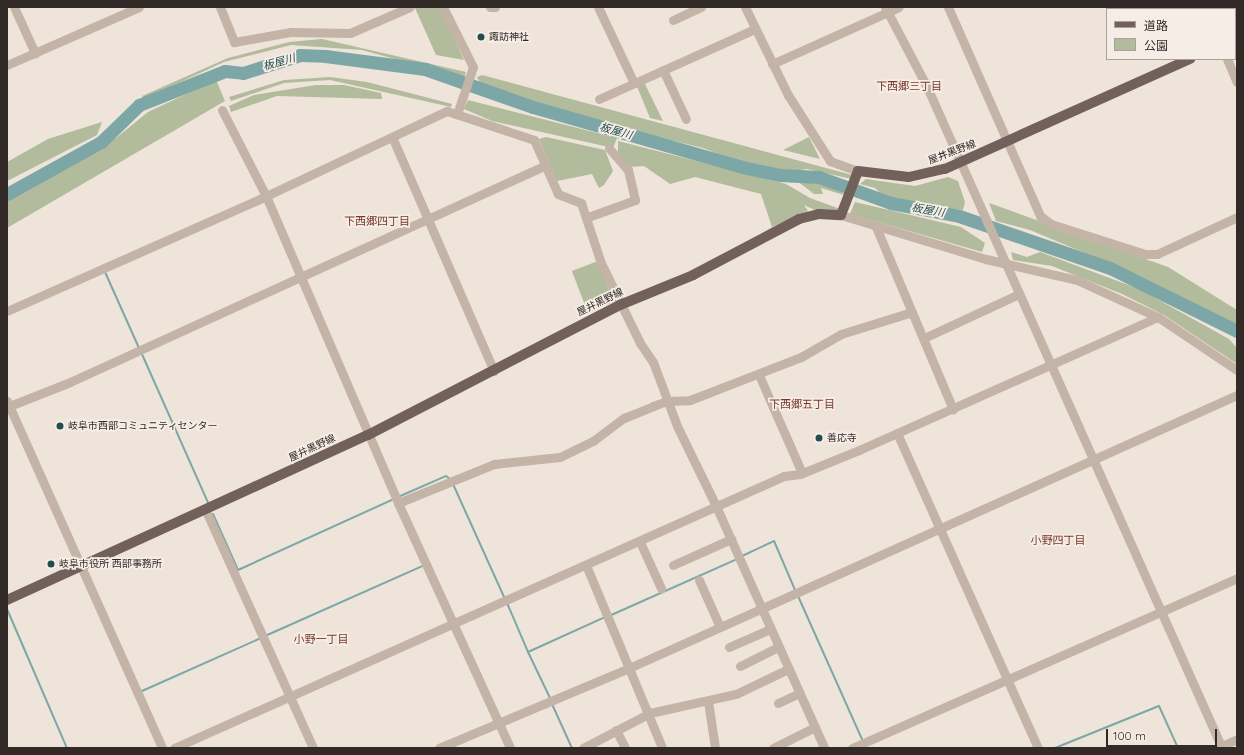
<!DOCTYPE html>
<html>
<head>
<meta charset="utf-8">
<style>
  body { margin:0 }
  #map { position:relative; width:1244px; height:755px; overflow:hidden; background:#eee4da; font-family:Quicksand,"Noto Sans JP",sans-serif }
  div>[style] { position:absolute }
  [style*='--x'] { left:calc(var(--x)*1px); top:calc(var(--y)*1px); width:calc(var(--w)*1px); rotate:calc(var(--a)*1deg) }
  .green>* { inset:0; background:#b2bb9c; transform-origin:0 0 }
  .stream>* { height:2px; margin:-1px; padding:0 1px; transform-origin:1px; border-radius:1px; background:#7da7a7 }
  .river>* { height:13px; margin:-6.5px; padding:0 6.5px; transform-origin:6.5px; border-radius:6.5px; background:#7da7a7 }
  .minor>* { height:9px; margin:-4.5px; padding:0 4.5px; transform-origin:4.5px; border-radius:4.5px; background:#c4b4a8 }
  .major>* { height:10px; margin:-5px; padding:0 5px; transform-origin:5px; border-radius:5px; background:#72615a }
  .dots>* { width:11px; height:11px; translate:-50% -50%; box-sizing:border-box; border:2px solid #f6eee6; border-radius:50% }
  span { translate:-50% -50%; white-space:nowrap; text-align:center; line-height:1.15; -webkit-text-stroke:3.5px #f6eee6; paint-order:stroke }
  .poi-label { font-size:10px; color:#322a27 }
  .left { translate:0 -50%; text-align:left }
  .street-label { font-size:10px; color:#322a27 }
  .water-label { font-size:11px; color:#224d4e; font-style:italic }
  .neighbourhood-label { font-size:11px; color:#77392a }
  .frame { position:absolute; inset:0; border:8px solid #322a27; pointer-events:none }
  .legend { position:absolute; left:1106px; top:8px; width:130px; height:52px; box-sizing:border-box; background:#f6eee6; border:1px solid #a8a09a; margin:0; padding:5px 7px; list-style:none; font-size:12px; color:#322a27 }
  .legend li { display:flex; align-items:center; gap:8px; height:20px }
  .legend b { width:20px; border:1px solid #a8a09a }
  .scale { position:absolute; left:1106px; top:729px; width:111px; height:18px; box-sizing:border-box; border:2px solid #322a27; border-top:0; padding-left:5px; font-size:12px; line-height:14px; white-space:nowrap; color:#322a27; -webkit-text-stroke:3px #f6eee6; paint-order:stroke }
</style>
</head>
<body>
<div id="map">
  <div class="green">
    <i style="clip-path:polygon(440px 7px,464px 60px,436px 55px,415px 8px)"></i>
    <i style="clip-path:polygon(322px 39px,466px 72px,464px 78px,362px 50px,291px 45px,224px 62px,144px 99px,142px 96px,228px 58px,289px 42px)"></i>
    <i style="clip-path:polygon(482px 75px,852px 175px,852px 179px,807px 169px,772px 174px,703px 148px,596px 122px,504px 94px,481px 85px,477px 77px)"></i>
    <i style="clip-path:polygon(330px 77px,367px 82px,452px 104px,451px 107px,330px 80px,284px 83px,231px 101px,229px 97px,284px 80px)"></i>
    <i style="clip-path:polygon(216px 80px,225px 101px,7px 228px,7px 201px,116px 138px,148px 112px)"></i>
    <i style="clip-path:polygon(644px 82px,663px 121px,650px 118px,636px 84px)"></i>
    <i style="clip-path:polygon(316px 85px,344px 85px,381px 93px,382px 99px,277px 96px,231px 112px,229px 106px,254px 95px)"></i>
    <i style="clip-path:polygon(468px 100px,566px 125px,617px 138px,613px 148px,492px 121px,464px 109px)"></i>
    <i style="clip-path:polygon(102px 122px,97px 135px,7px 181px,7px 162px,48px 139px)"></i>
    <i style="clip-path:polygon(546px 137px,605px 150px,613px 171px,604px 185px,599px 188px,592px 174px,557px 181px,539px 139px)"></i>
    <i style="clip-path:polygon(809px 137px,820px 159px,783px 150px)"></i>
    <i style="clip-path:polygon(618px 141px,786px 184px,810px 198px,843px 210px,828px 216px,804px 205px,808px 211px,772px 227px,761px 194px,695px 177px,670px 184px,644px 166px,629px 167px,618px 152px)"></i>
    <i style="clip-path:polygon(797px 176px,819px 177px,847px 196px,821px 188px,823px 194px,814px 194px,797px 181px)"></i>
    <i style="clip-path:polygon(948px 177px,958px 181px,965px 202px,963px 210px,891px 203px,875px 188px,860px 184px,866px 179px,915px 186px)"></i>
    <i style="clip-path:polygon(855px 202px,961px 227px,985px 243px,982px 252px,850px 214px)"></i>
    <i style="clip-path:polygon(989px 203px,1168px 267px,1237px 310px,1237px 326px,1142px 277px,1030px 230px,996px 221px)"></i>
    <i style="clip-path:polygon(1011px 252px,1027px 257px,1040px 252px,1139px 289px,1229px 339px,1237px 348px,1237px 364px,1164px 315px,1122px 294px,1052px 266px,1013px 260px)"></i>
    <i style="left:598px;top:261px;width:44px;height:28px;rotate:69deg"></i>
  </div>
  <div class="stream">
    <i style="--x:105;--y:272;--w:83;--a:65.9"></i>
    <i style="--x:141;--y:352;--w:167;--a:66"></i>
    <i style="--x:453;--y:484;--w:124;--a:65.7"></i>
    <i style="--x:398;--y:497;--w:52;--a:-23.6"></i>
    <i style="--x:446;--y:476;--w:5;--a:37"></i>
    <i style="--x:213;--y:514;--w:61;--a:65.9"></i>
    <i style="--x:238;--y:570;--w:171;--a:-24.5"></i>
    <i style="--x:742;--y:556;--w:35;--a:-25"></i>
    <i style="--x:774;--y:541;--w:53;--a:66.8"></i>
    <i style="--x:798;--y:596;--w:157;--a:65.9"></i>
    <i style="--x:507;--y:603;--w:53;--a:66.8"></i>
    <i style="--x:528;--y:652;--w:85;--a:-24.4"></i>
    <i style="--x:7;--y:609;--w:151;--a:66.7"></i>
    <i style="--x:609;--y:616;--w:140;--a:-24"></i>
    <i style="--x:265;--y:636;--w:172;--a:-24"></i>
    <i style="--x:528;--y:652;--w:51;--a:64.4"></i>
    <i style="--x:142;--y:691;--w:130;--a:-24"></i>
    <i style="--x:552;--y:704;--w:48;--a:65.6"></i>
    <i style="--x:1055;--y:748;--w:112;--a:-22"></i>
    <i style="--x:1159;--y:706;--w:46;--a:65.7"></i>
  </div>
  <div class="river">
    <i style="--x:7;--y:194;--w:107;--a:-29"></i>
    <i style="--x:101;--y:142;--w:53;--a:-44.2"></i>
    <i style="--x:139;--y:105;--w:92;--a:-21.6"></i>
    <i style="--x:225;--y:71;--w:18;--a:6"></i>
    <i style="--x:243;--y:73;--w:60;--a:-17.5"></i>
    <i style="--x:300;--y:55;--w:25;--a:2"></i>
    <i style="--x:325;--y:56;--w:101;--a:7.4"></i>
    <i style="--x:425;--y:69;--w:114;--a:19.4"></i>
    <i style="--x:533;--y:107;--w:217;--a:16"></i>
    <i style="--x:742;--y:167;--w:39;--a:12"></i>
    <i style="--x:780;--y:175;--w:39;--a:3"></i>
    <i style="--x:819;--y:177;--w:77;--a:19.9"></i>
    <i style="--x:891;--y:203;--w:69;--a:10.8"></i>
    <i style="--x:959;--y:216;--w:160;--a:19"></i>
    <i style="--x:1110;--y:268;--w:142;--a:26.4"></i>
  </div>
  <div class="minor">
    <i style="--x:14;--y:7;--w:51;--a:65.5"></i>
    <i style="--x:220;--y:7;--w:38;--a:68"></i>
    <i style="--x:234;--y:42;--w:58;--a:-10"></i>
    <i style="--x:291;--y:32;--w:59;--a:1"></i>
    <i style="--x:350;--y:33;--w:65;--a:-23.4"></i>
    <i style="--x:443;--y:7;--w:67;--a:63.4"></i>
    <i style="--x:473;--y:67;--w:50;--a:108.8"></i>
    <i style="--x:490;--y:7;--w:5;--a:0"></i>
    <i style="--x:598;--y:7;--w:84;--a:64.7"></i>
    <i style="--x:745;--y:7;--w:98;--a:64"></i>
    <i style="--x:788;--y:95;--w:78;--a:57.5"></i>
    <i style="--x:830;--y:161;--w:30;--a:20"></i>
    <i style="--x:885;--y:7;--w:90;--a:62.3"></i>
    <i style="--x:927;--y:87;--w:724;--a:65.95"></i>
    <i style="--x:948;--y:7;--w:228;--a:66.2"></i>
    <i style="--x:1040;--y:216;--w:14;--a:36"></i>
    <i style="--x:1051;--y:224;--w:99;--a:17.7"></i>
    <i style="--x:1145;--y:254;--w:12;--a:0"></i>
    <i style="--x:1157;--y:254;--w:88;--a:-24.8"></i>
    <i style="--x:1204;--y:7;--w:2;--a:63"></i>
    <i style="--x:673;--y:20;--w:31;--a:-25"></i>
    <i style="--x:1227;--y:59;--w:25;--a:67"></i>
    <i style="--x:772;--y:64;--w:139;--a:-24.2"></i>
    <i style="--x:7;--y:65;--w:144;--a:-23.7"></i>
    <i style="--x:663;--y:70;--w:54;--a:64.9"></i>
    <i style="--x:599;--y:99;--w:171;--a:-24.2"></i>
    <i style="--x:222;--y:110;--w:97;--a:62.9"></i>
    <i style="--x:266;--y:196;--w:334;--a:66.7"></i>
    <i style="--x:398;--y:503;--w:269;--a:65.4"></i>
    <i style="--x:393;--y:139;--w:253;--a:66.5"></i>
    <i style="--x:841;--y:215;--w:152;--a:16.9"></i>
    <i style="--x:986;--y:259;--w:93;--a:13"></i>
    <i style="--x:1077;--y:280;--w:89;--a:24.6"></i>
    <i style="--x:1158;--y:317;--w:95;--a:33.9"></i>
    <i style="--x:588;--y:217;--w:50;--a:-19.9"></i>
    <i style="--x:635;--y:200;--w:31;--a:-103"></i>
    <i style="--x:628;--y:170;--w:29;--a:-131"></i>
    <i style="--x:876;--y:227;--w:198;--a:67.1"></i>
    <i style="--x:7;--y:311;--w:283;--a:-23.9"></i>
    <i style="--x:266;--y:196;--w:200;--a:-25.2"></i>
    <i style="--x:447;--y:111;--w:92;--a:18.4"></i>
    <i style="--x:534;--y:140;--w:59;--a:66"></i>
    <i style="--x:558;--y:194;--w:25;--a:21"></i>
    <i style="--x:581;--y:203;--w:63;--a:71.6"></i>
    <i style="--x:601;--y:263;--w:89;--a:64"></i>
    <i style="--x:640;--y:343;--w:23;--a:56"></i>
    <i style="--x:653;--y:362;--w:68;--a:69.4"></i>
    <i style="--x:677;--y:426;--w:89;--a:64"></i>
    <i style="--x:716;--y:506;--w:265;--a:65.9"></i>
    <i style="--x:924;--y:338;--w:105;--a:-24.9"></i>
    <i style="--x:759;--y:375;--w:107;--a:66.3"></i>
    <i style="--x:7;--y:401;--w:380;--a:65.9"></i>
    <i style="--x:7;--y:407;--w:68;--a:-21.6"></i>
    <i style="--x:70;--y:382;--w:523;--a:-24.51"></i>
    <i style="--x:897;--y:433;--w:345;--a:65.9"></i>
    <i style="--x:398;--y:503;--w:104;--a:-22.1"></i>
    <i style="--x:494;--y:464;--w:66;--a:-6.1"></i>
    <i style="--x:560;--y:457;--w:37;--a:-26"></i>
    <i style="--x:593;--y:441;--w:39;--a:-37"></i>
    <i style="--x:624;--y:418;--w:31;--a:-22"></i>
    <i style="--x:653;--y:406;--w:15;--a:-20"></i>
    <i style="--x:667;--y:401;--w:23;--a:-2"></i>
    <i style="--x:690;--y:400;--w:119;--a:-21.2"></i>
    <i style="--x:801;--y:357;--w:46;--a:-29.9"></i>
    <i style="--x:841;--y:334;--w:74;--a:-17.2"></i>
    <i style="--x:206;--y:511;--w:260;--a:65.7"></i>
    <i style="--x:640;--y:542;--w:51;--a:65.5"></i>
    <i style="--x:586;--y:565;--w:198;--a:67.4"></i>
    <i style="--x:673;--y:565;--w:64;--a:-24.1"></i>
    <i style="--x:699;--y:580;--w:51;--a:65.9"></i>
    <i style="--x:729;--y:647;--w:45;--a:-23.7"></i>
    <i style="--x:740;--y:666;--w:42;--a:-26.6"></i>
    <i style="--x:708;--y:701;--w:48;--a:81.5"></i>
    <i style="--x:778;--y:703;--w:23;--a:-25"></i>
    <i style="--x:616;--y:730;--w:20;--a:63"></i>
    <i style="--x:174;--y:748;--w:668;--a:-24.03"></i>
    <i style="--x:784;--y:476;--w:16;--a:-7"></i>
    <i style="--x:800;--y:474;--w:64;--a:-22.1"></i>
    <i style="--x:859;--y:450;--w:327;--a:-24"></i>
    <i style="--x:439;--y:748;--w:206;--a:-22.8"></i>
    <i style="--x:629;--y:668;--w:666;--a:-24.18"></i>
    <i style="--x:583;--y:748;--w:76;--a:-27.6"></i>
    <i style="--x:650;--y:713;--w:88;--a:-12.5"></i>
    <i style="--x:736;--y:694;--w:58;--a:-25.7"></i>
    <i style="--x:773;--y:748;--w:47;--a:-26.6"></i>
    <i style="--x:852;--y:748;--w:421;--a:-23.8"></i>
    <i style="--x:1217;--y:748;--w:22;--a:-24"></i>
  </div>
  <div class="major">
    <i style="--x:1235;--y:38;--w:2;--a:-27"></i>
    <i style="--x:7;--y:600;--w:397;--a:-24.6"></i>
    <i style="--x:368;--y:435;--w:284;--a:-27.3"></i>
    <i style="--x:620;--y:305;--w:79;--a:-22.3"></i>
    <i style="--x:693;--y:275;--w:120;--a:-27.8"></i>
    <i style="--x:799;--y:219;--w:21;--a:-14"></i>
    <i style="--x:819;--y:214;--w:22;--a:3"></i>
    <i style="--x:841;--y:215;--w:47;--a:-68.9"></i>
    <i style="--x:858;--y:171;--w:51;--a:6.7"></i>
    <i style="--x:909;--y:177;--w:37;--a:-13"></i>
    <i style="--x:945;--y:169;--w:269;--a:-24.2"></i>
  </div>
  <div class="dots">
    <i style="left:481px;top:37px;background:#224d4e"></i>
    <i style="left:60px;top:426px;background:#224d4e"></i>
    <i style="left:819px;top:438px;background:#224d4e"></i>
    <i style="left:51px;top:564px;background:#224d4e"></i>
  </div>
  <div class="poi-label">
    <span class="left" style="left:489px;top:37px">諏訪神社</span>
    <span class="left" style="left:68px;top:426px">岐阜市西部コミュニティセンター</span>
    <span class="left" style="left:827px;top:438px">善応寺</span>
    <span class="left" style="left:59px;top:564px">岐阜市役所 西部事務所</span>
  </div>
  <div class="street-label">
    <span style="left:952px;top:152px;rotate:-21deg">屋井黒野線</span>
    <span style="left:600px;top:302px;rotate:-26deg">屋井黒野線</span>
    <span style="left:312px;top:448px;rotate:-25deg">屋井黒野線</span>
  </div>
  <div class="water-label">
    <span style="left:279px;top:62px;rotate:-16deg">板屋川</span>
    <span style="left:616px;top:131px;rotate:16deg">板屋川</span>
    <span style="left:928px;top:210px;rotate:10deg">板屋川</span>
  </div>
  <div class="neighbourhood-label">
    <span style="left:909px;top:86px">下西郷三丁目</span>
    <span style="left:377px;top:221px">下西郷四丁目</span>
    <span style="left:802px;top:404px">下西郷五丁目</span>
    <span style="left:1058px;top:540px">小野四丁目</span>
    <span style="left:321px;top:639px">小野一丁目</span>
  </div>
  <div class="frame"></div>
  <ul class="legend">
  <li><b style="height:5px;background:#72615a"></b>道路</li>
  <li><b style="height:11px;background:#b2bb9c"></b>公園</li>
  </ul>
  <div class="scale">100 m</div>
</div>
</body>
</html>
